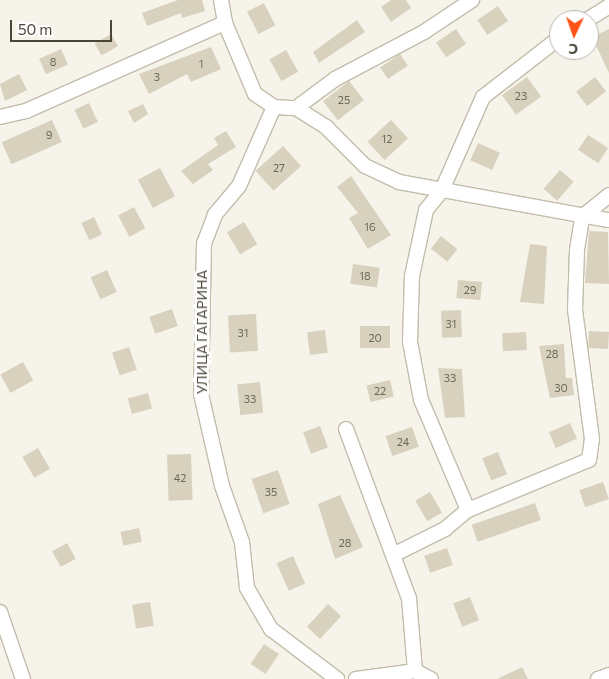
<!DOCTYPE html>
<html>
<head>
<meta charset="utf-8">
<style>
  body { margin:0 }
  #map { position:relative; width:609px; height:679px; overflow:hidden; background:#f6f3ea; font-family:Commissioner,sans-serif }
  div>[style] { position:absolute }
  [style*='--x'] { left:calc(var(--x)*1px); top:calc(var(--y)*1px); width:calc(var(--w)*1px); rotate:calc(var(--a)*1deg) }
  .building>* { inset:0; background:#d8d1be; transform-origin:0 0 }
  .roads { filter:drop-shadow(1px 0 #c2bdab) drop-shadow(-1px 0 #c2bdab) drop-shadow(0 1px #c2bdab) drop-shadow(0 -1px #c2bdab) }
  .minor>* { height:14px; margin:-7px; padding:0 7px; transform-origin:7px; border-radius:7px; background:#fff }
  span { translate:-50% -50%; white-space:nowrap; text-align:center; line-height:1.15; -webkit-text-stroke:5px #fff; paint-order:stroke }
  .number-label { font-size:11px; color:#6e6859 }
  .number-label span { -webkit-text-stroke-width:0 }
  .street-label { font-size:14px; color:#4a4537 }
  .north { position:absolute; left:549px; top:10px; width:50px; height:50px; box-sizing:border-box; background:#fff; border:1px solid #b7b5af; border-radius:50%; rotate:183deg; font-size:14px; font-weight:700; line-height:20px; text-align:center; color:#4a4537 }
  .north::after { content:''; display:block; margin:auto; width:18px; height:22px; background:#ff5217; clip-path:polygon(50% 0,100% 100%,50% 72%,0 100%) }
  .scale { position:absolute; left:10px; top:20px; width:102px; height:22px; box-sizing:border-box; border:2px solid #4a4537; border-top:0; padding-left:6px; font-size:15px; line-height:18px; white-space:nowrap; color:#4a4537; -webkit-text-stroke:4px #fff; paint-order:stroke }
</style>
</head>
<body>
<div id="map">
  <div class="building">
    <i style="clip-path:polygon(178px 0,202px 0,205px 11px,182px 18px,181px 13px,147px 26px,142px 13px)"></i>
    <i style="clip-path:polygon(391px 0,406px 0,411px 8px,391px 22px,381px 7px)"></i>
    <i style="left:264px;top:3px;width:25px;height:19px;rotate:63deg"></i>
    <i style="left:498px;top:6px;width:18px;height:25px;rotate:56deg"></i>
    <i style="clip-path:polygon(357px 20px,365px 32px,319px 63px,313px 52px)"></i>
    <i style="left:456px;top:29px;width:18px;height:24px;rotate:56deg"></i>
    <i style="clip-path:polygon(609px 29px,609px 73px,592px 37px)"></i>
    <i style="left:111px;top:34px;width:14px;height:19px;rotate:60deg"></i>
    <i style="clip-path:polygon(211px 47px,221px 69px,191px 82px,187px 74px,149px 94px,139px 74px)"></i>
    <i style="left:61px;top:49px;width:17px;height:24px;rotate:66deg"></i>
    <i style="left:286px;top:50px;width:25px;height:19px;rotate:61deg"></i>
    <i style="left:400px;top:54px;width:14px;height:24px;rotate:56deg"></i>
    <i style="clip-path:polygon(19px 74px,27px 90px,5px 101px,0 84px)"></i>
    <i style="left:527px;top:77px;width:24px;height:31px;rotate:54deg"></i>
    <i style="left:595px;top:77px;width:18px;height:24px;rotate:52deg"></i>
    <i style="left:349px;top:81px;width:24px;height:33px;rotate:52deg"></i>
    <i style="left:89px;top:103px;width:21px;height:16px;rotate:65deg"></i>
    <i style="clip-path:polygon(143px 104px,148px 114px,134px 123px,128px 111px)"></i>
    <i style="left:52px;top:120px;width:24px;height:55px;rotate:66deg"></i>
    <i style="left:391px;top:120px;width:25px;height:32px;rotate:47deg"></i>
    <i style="clip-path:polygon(226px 131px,236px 147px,208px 164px,213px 170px,193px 184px,181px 171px,218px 145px,214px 138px)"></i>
    <i style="left:588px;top:135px;width:24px;height:18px;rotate:33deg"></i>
    <i style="left:478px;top:143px;width:24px;height:19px;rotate:24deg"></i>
    <i style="left:283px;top:146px;width:27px;height:37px;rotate:48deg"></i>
    <i style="left:160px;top:168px;width:32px;height:25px;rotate:62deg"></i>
    <i style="left:560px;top:170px;width:18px;height:25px;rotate:41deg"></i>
    <i style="clip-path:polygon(351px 176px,391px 235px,368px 249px,349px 218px,358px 213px,337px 187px)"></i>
    <i style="left:134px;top:207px;width:24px;height:18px;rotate:62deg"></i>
    <i style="left:94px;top:217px;width:19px;height:14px;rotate:65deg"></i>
    <i style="left:244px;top:222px;width:26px;height:20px;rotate:59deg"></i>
    <i style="clip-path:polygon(589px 231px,608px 232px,609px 284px,585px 283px)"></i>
    <i style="left:441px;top:236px;width:21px;height:16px;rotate:39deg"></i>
    <i style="clip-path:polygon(530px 244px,547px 246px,544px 304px,520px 302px)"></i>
    <i style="left:353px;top:264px;width:27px;height:20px;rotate:8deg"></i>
    <i style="left:107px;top:270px;width:24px;height:18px;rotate:66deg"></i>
    <i style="left:458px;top:280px;width:24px;height:18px;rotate:5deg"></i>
    <i style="left:172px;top:309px;width:18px;height:24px;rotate:71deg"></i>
    <i style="left:461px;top:310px;width:27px;height:20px;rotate:88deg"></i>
    <i style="left:256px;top:314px;width:37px;height:28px;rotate:87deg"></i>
    <i style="left:390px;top:326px;width:22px;height:30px;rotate:90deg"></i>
    <i style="left:325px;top:330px;width:23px;height:18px;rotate:83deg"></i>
    <i style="left:589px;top:331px;width:20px;height:17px;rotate:3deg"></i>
    <i style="left:526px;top:332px;width:18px;height:24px;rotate:87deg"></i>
    <i style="clip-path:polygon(564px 344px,566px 378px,572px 378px,574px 395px,550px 398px,539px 346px)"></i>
    <i style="left:129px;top:347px;width:24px;height:18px;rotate:71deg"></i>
    <i style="left:23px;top:362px;width:21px;height:26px;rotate:61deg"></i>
    <i style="clip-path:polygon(438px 368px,462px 369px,465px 417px,445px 418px)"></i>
    <i style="left:390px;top:380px;width:17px;height:24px;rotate:77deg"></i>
    <i style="left:260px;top:382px;width:31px;height:23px;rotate:84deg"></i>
    <i style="left:148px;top:393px;width:16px;height:21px;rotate:75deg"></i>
    <i style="left:570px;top:423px;width:17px;height:23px;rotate:66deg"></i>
    <i style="left:320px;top:426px;width:23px;height:18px;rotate:70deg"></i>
    <i style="left:412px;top:427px;width:21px;height:28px;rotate:71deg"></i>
    <i style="left:38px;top:448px;width:24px;height:18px;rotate:60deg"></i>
    <i style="left:498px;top:452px;width:24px;height:17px;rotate:68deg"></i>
    <i style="left:191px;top:454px;width:46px;height:24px;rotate:88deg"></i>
    <i style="left:278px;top:470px;width:36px;height:28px;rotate:71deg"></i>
    <i style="left:603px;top:482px;width:18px;height:25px;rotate:71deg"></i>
    <i style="left:430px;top:492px;width:24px;height:17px;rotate:60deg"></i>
    <i style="clip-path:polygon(340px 495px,363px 547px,335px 559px,318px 504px)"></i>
    <i style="left:535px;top:503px;width:18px;height:67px;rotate:71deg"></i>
    <i style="left:139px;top:528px;width:14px;height:19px;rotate:78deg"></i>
    <i style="left:67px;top:543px;width:18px;height:17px;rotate:61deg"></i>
    <i style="left:447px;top:548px;width:18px;height:24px;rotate:71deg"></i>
    <i style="left:293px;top:556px;width:30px;height:18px;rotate:66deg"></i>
    <i style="left:470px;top:597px;width:25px;height:18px;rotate:69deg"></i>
    <i style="left:150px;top:602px;width:24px;height:18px;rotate:81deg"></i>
    <i style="left:328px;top:604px;width:18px;height:31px;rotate:43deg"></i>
    <i style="left:264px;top:644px;width:18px;height:24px;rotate:34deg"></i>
    <i style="clip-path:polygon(522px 667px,528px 679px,497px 679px)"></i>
  </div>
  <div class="roads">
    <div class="minor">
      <i style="--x:221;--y:0;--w:23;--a:80"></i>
      <i style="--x:225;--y:23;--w:77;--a:67.1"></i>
      <i style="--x:255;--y:94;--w:23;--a:34"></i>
      <i style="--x:274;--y:107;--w:22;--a:3"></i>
      <i style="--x:296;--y:108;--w:36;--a:32"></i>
      <i style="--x:326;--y:127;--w:55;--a:45"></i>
      <i style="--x:365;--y:166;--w:38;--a:25"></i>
      <i style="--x:399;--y:182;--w:213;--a:10.3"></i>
      <i style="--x:587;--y:20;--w:26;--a:-32"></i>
      <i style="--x:274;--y:107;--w:86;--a:113.9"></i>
      <i style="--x:239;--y:186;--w:38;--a:130"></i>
      <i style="--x:215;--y:215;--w:30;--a:111"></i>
      <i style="--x:204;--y:243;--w:151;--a:91.1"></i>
      <i style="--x:201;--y:394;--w:94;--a:77.1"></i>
      <i style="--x:222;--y:486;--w:59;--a:70.3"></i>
      <i style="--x:242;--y:542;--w:46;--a:83.8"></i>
      <i style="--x:247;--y:588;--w:48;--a:59.7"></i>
      <i style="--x:271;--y:629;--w:83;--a:37.1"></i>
      <i style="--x:296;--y:108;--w:49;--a:-36.6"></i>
      <i style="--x:335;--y:79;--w:101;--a:-27.8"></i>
      <i style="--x:424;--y:32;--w:58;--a:-33.7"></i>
      <i style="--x:0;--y:117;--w:27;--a:-13"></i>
      <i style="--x:26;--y:111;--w:218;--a:-23.9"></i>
      <i style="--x:346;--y:429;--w:180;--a:69.6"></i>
      <i style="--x:409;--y:598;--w:73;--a:85.3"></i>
      <i style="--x:468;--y:510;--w:120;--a:-113.1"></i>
      <i style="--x:421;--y:400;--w:59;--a:-100.7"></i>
      <i style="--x:410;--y:342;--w:66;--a:-88.3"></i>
      <i style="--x:412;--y:276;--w:67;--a:-78"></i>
      <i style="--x:426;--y:210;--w:26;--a:-51"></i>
      <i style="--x:442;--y:190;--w:102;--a:-66.2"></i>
      <i style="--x:483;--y:97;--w:96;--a:-37.8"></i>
      <i style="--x:395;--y:554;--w:56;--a:-26.6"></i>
      <i style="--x:445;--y:529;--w:30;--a:-40"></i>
      <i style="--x:468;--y:510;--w:131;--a:-22.5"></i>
      <i style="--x:589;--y:460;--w:21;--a:-82"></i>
      <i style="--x:592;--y:439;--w:130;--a:-97.5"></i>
      <i style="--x:575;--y:310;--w:60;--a:-88.1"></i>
      <i style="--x:577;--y:250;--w:33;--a:-81"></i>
      <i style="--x:582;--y:217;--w:35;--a:-39"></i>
      <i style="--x:0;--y:612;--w:71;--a:71.1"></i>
      <i style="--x:356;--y:679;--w:60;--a:-7.7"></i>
      <i style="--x:415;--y:671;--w:18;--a:27"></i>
      <i style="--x:598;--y:679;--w:12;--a:-20"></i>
    </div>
  </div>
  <div class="number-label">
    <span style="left:53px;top:62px">8</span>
    <span style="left:201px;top:64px">1</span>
    <span style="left:157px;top:77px">3</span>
    <span style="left:521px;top:96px">23</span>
    <span style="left:344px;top:100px">25</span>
    <span style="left:49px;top:135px">9</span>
    <span style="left:387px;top:139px">12</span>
    <span style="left:279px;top:168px">27</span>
    <span style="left:370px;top:227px">16</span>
    <span style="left:365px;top:276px">18</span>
    <span style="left:470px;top:290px">29</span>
    <span style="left:451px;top:324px">31</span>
    <span style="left:243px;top:333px">31</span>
    <span style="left:375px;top:338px">20</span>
    <span style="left:552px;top:354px">28</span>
    <span style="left:450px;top:378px">33</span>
    <span style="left:561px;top:388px">30</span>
    <span style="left:380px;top:391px">22</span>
    <span style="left:250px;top:399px">33</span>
    <span style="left:403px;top:442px">24</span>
    <span style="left:180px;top:478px">42</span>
    <span style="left:271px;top:492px">35</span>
    <span style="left:345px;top:543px">28</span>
  </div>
  <div class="street-label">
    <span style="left:202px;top:332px;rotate:-90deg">УЛИЦА ГАГАРИНА</span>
  </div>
  <div class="north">С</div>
  <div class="scale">50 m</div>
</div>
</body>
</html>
